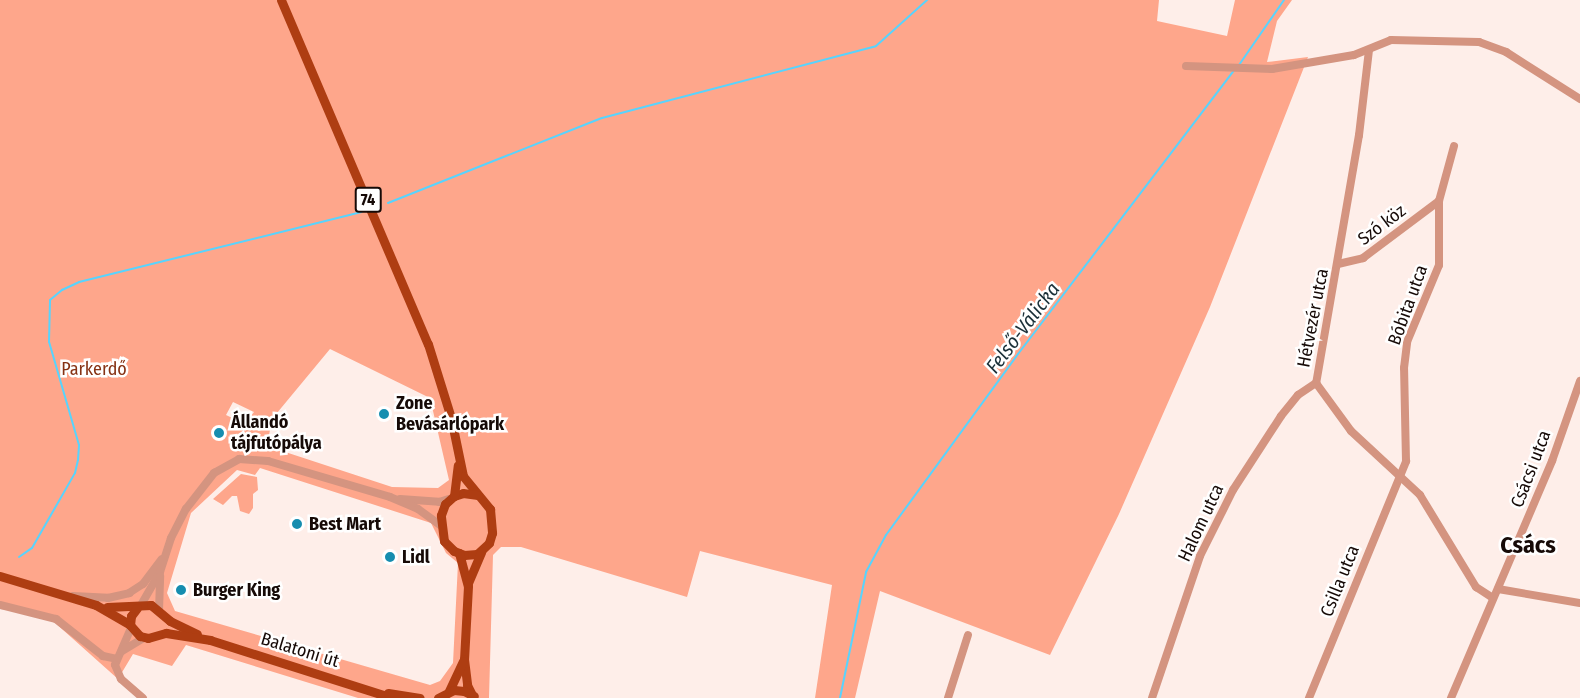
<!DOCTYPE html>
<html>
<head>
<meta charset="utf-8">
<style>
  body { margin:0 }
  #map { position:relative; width:1580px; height:698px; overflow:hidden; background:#feeee9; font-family:"Fira Sans Condensed",sans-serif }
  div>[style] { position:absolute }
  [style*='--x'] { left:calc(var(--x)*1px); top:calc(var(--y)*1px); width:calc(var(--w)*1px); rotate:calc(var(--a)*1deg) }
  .green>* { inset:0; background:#fea68b }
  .stream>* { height:2px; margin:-1px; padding:0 1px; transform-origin:1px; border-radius:1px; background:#57d4fe }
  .minor>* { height:8px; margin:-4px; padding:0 4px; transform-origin:4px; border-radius:4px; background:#d49480 }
  .major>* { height:9px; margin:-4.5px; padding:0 4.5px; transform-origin:4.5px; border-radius:4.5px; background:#ae3d12 }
  .dots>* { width:16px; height:16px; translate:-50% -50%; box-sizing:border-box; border:3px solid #fff; border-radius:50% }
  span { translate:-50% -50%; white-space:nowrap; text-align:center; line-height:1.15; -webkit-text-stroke:5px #fff; paint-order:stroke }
  .shield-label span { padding:2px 4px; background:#fff; border:2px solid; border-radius:4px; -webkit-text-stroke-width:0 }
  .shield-label { font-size:16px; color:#160a07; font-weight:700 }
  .street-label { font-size:18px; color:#160a07 }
  .park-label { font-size:18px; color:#863214 }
  .poi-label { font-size:18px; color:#160a07; font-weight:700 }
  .left { translate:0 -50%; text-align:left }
  .water-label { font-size:20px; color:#1b3038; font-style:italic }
  .district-label { font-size:24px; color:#160a07; font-weight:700 }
</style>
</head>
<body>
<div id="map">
  <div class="green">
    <i style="clip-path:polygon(evenodd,0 0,1159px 0,1157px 21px,1227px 36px,1235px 0,1292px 0,1277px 21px,1267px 62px,1308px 57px,1210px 307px,1119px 514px,1050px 655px,880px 591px,855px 698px,815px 698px,832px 585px,700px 551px,687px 597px,521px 547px,501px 547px,493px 555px,489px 698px,358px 698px,186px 645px,172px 666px,133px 654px,118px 679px,53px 621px,26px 612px,0 609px,0 0,330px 349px,430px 398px,449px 480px,438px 488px,392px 487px,267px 446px,272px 419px,330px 349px,0 0,233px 402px,254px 412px,245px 424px,226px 415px,233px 402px,0 0,260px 468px,431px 523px,446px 553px,458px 563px,453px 663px,440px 681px,430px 685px,175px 611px,167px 593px,191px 513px,237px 470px,255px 475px,260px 468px)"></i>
    <i style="clip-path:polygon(241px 474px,257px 477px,258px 490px,253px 494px,253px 508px,249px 514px,240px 511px,237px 496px,232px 496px,223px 505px,213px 499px)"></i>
  </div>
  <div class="stream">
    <i style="--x:1239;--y:65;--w:79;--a:-55.3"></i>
    <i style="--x:388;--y:203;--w:230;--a:-21.7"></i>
    <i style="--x:602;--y:118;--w:283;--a:-14.7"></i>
    <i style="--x:876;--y:46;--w:69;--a:-42"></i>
    <i style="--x:19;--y:557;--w:16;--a:-35"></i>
    <i style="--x:32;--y:548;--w:86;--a:-60.2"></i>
    <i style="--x:75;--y:473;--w:13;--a:-77"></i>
    <i style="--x:78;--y:460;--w:15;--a:-86"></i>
    <i style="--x:79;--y:445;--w:107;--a:-106.2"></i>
    <i style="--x:49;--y:342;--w:42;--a:-88.6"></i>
    <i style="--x:50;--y:300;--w:16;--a:-40"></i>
    <i style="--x:62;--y:290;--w:19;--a:-25"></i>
    <i style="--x:79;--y:282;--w:291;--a:-13.9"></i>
    <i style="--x:840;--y:698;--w:129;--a:-78.3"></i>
    <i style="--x:866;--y:572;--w:42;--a:-61.6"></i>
    <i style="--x:886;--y:535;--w:224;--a:-53.9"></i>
    <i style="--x:1018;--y:354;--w:358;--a:-52.7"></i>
  </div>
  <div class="minor">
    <i style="--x:1369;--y:50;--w:86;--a:96.7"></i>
    <i style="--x:1359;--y:135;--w:252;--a:99.8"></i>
    <i style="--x:1316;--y:383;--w:59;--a:53.9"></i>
    <i style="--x:1351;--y:431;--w:94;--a:42.8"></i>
    <i style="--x:1420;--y:495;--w:108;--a:58.7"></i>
    <i style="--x:1476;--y:587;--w:20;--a:33"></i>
    <i style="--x:1186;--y:66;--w:86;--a:2"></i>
    <i style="--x:1272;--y:69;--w:83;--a:-9.7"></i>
    <i style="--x:1354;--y:55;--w:40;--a:-22"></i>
    <i style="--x:1391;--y:40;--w:88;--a:1.3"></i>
    <i style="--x:1479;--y:42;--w:29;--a:20"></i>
    <i style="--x:1506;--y:52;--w:88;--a:32.4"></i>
    <i style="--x:1338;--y:264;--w:26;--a:-13"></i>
    <i style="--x:1363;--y:258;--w:95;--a:-36.9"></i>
    <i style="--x:400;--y:499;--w:39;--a:4"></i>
    <i style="--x:439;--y:502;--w:10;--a:-17"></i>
    <i style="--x:1498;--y:589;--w:83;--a:9.7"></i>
    <i style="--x:73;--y:596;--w:35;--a:3"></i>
    <i style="--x:108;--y:598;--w:22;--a:-13"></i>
    <i style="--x:129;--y:593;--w:17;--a:-33"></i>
    <i style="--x:143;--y:584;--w:31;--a:-53"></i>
    <i style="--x:0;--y:605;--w:58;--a:14"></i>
    <i style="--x:56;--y:619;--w:60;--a:38.2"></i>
    <i style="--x:103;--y:656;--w:14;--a:12"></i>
    <i style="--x:141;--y:605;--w:38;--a:-60"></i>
    <i style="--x:160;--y:572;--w:36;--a:-72"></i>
    <i style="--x:171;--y:538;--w:33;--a:-63"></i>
    <i style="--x:186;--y:509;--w:46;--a:-52.1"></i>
    <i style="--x:214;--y:473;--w:29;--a:-29"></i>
    <i style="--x:239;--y:459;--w:29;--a:4"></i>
    <i style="--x:268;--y:461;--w:127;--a:16.4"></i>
    <i style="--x:390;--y:497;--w:30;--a:23"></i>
    <i style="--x:418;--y:509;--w:29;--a:36"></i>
    <i style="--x:159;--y:610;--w:34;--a:-88"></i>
    <i style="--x:131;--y:628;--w:40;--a:113.4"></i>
    <i style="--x:115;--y:665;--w:15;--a:67"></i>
    <i style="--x:121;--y:679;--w:29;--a:41"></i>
    <i style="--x:122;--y:651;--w:26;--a:-31"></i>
    <i style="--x:948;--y:698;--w:66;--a:-72.4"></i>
    <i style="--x:1152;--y:698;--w:150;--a:-71.3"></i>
    <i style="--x:1200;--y:556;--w:74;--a:-63.4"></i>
    <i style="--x:1233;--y:490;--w:88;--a:-57"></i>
    <i style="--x:1281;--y:416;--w:27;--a:-51"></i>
    <i style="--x:1298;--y:395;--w:22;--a:-34"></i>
    <i style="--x:1309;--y:698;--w:256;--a:-67.7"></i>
    <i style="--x:1406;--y:461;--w:93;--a:-91.2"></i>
    <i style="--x:1404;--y:368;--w:26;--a:-83"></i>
    <i style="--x:1407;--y:342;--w:83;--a:-67.4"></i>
    <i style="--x:1439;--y:265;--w:64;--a:-90"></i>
    <i style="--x:1439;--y:201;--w:57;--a:-74.7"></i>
    <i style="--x:1451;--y:698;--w:258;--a:-66.9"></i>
    <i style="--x:1552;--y:461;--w:85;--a:-70.7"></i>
  </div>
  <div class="major">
    <i style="--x:281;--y:0;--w:374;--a:66.9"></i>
    <i style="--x:428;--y:344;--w:77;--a:72.7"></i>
    <i style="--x:451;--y:418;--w:59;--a:78.3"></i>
    <i style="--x:463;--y:476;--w:43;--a:50.7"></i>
    <i style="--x:490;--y:509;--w:24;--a:85"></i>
    <i style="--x:492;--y:533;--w:10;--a:107"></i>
    <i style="--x:489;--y:543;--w:16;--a:137"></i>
    <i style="--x:477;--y:554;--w:13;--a:176"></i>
    <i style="--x:464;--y:555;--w:11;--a:-158"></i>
    <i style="--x:454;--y:551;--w:14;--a:-135"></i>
    <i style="--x:444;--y:541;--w:26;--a:-97"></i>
    <i style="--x:441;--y:515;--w:12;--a:-70"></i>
    <i style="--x:445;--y:504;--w:12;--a:-42"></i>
    <i style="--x:454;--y:496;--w:9;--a:-18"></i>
    <i style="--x:463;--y:493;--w:15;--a:8"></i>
    <i style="--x:454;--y:496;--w:31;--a:-83"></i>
    <i style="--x:459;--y:553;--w:34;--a:75"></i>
    <i style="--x:468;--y:586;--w:73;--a:93.1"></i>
    <i style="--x:464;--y:659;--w:26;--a:83"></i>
    <i style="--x:467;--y:685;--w:11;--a:63"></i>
    <i style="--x:0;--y:576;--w:100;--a:16.8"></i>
    <i style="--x:96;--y:605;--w:39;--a:30"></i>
    <i style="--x:468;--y:583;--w:34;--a:-67"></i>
    <i style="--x:107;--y:607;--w:44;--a:-2.6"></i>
    <i style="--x:151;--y:605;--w:25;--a:40"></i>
    <i style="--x:170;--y:621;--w:30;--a:26"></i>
    <i style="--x:137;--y:608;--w:10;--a:127"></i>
    <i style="--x:131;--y:616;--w:9;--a:96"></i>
    <i style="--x:130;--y:625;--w:15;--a:48"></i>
    <i style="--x:140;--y:636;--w:8;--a:14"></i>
    <i style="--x:148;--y:638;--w:19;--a:-16"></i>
    <i style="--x:166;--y:633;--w:45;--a:9"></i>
    <i style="--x:210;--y:640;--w:192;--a:17.6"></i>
    <i style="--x:449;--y:691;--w:33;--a:-65"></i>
    <i style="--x:388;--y:693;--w:32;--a:9"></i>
    <i style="--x:438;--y:698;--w:18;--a:-27"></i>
    <i style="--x:454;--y:690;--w:10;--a:6"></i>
    <i style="--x:464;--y:691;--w:11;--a:27"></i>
  </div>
  <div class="dots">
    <i style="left:384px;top:414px;background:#168daf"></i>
    <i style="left:219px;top:433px;background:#168daf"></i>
    <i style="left:297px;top:524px;background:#168daf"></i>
    <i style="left:390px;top:557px;background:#168daf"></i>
    <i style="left:181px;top:590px;background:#168daf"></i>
  </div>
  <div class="shield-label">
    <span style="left:368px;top:200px">74</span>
  </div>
  <div class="street-label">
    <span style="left:1382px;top:225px;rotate:-37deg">Szó köz</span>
    <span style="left:1408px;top:305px;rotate:-70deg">Bóbita utca</span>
    <span style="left:1313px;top:318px;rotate:-79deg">Hétvezér utca</span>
    <span style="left:1531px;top:469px;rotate:-69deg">Csácsi utca</span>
    <span style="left:1201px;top:523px;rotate:-65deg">Halom utca</span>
    <span style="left:1340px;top:581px;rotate:-68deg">Csilla utca</span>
    <span style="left:300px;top:650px;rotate:17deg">Balatoni út</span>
  </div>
  <div class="park-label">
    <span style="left:94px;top:369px">Parkerdő</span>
  </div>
  <div class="poi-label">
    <span class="left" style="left:396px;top:414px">Zone<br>Bevásárlópark</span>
    <span class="left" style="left:231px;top:433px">Állandó<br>tájfutópálya</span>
    <span class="left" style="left:309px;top:524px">Best Mart</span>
    <span class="left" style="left:402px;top:557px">Lidl</span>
    <span class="left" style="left:193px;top:590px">Burger King</span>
  </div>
  <div class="water-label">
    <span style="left:1023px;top:328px;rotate:-53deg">Felső-Válicka</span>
  </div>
  <div class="district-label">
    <span style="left:1528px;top:546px">Csács</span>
  </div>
</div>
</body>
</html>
